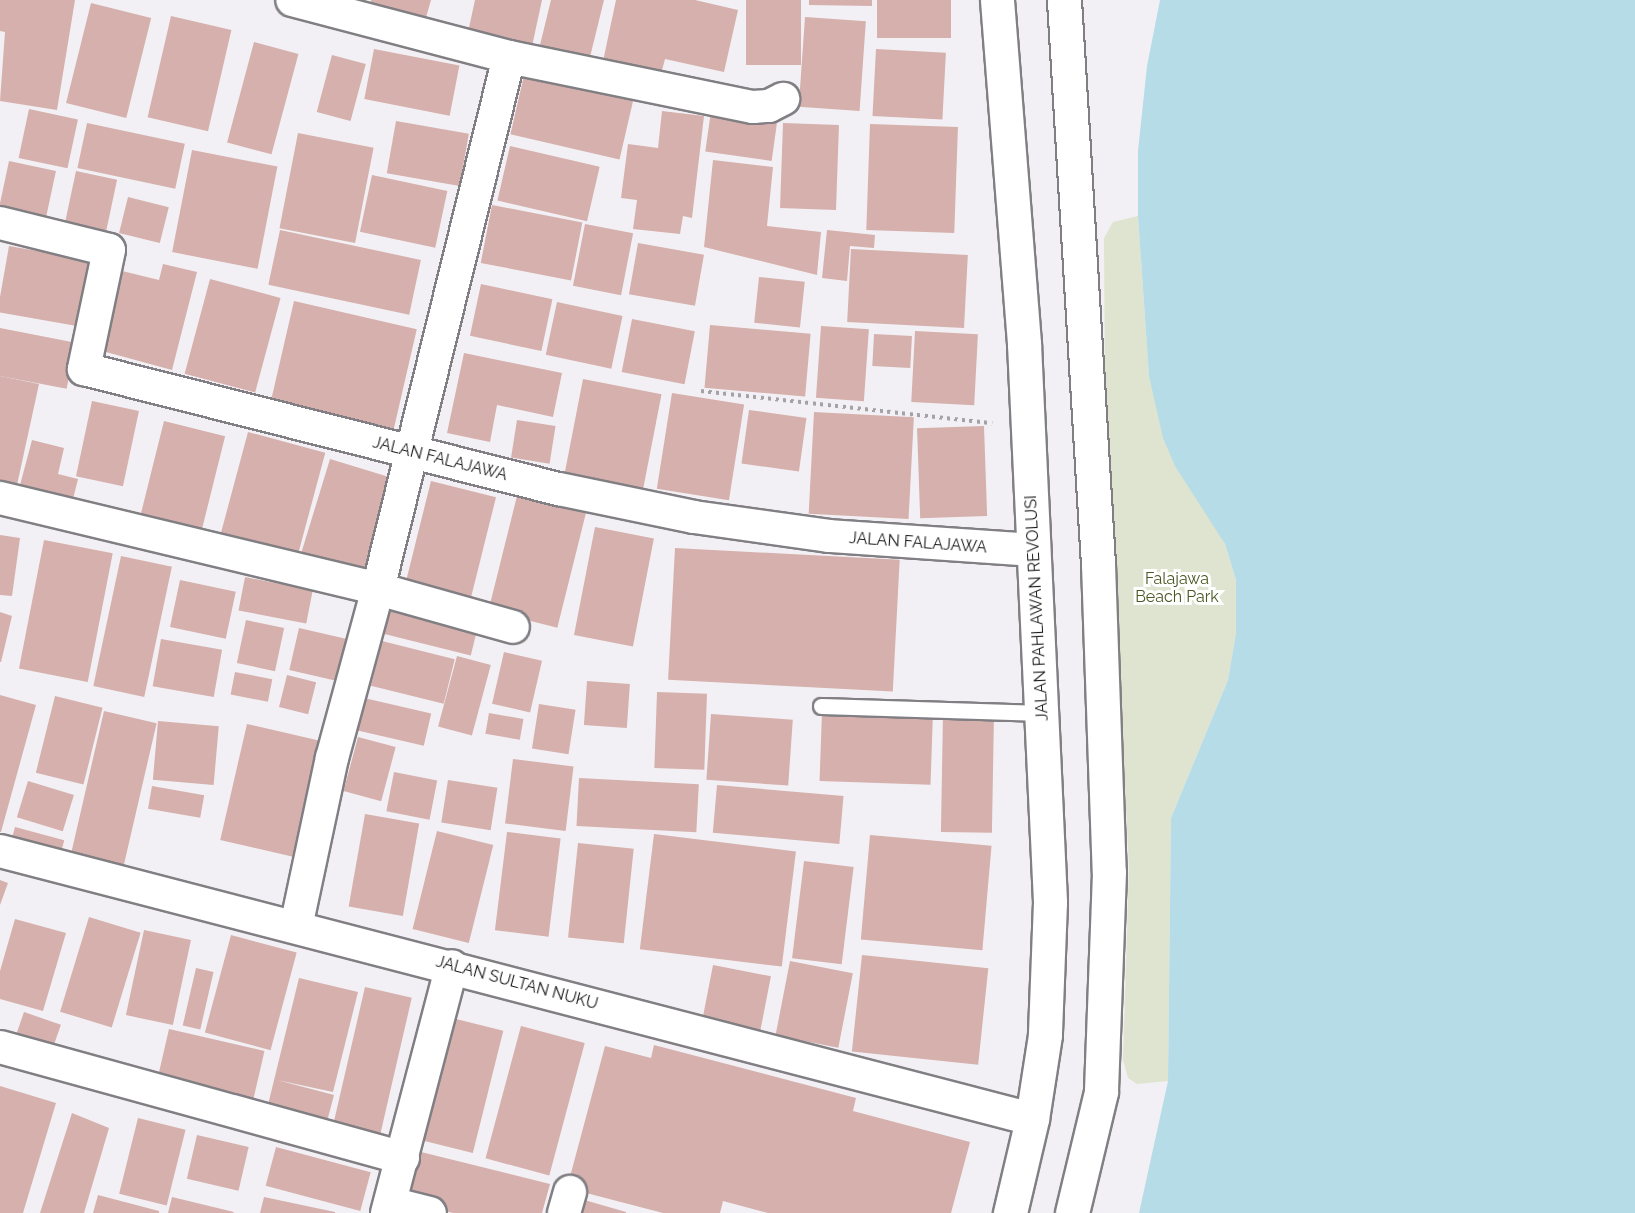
<!DOCTYPE html>
<html>
<head>
<meta charset="utf-8">
<style>
  body { margin:0 }
  #map { position:relative; width:1635px; height:1213px; overflow:hidden; background:#f2f0f4; font-family:Raleway,sans-serif }
  div>[style] { position:absolute }
  [style*='--x'] { left:calc(var(--x)*1px); top:calc(var(--y)*1px); width:calc(var(--w)*1px); rotate:calc(var(--a)*1deg) }
  .green>* { inset:0; background:#dee4d0 }
  .water>* { inset:0; background:#b6dce8 }
  .building>* { inset:0; background:#d5b0ac; transform-origin:0 0 }
  .path>* { height:4px; margin-top:-2px; transform-origin:0; background:repeating-linear-gradient(90deg,#a4a2a5 0 3px,transparent 0 7.5px) }
  .roads { filter:drop-shadow(2px 0 #817f83) drop-shadow(-2px 0 #817f83) drop-shadow(0 2px #817f83) drop-shadow(0 -2px #817f83) }
  .service>* { height:15px; margin:-7.5px; padding:0 7.5px; transform-origin:7.5px; border-radius:7.5px; background:#fff }
  .minor>* { height:32px; margin:-16px; padding:0 16px; transform-origin:16px; border-radius:16px; background:#fff }
  .tertiary>* { height:33px; margin:-16.5px; padding:0 16.5px; transform-origin:16.5px; border-radius:16.5px; background:#fff }
  span { translate:-50% -50%; white-space:nowrap; text-align:center; line-height:1.15; -webkit-text-stroke:6px #fff; paint-order:stroke }
  .street-label { font-size:16px; color:#171718 }
  .park-label { font-size:16px; color:#4c5624 }
</style>
</head>
<body>
<div id="map">
  <div class="green">
    <i style="clip-path:polygon(1138px 216px,1149px 376px,1202px 503px,1225px 544px,1236px 580px,1236px 633px,1228px 680px,1171px 818px,1168px 1081px,1137px 1084px,1128px 1078px,1123px 1060px,1129px 867px,1105px 386px,1104px 238px,1113px 222px)"></i>
  </div>
  <div class="water">
    <i style="clip-path:polygon(1160px 0,1635px 0,1635px 1213px,1139px 1213px,1168px 1081px,1171px 818px,1228px 680px,1236px 633px,1236px 580px,1225px 544px,1175px 466px,1163px 438px,1149px 376px,1138px 216px,1138px 151px,1147px 66px)"></i>
  </div>
  <div class="building">
    <i style="clip-path:polygon(0 0,75px 0,57px 110px,0 101px,5px 32px,0 31px)"></i>
    <i style="clip-path:polygon(371px 0,431px 0,425px 21px,370px 7px)"></i>
    <i style="clip-path:polygon(475px 0,542px 0,531px 51px,467px 37px)"></i>
    <i style="clip-path:polygon(551px 0,604px 0,590px 57px,540px 45px)"></i>
    <i style="clip-path:polygon(616px 0,695px 0,738px 10px,724px 72px,665px 59px,660px 78px,602px 66px)"></i>
    <i style="left:746px;top:0;width:55px;height:65px"></i>
    <i style="clip-path:polygon(809px 0,872px 0,872px 6px,809px 5px)"></i>
    <i style="left:877px;top:0;width:74px;height:38px"></i>
    <i style="left:91px;top:3px;width:62px;height:103px;rotate:14deg"></i>
    <i style="left:171px;top:16px;width:62px;height:104px;rotate:13deg"></i>
    <i style="left:805px;top:17px;width:61px;height:90px;rotate:4deg"></i>
    <i style="left:254px;top:42px;width:46px;height:104px;rotate:15deg"></i>
    <i style="left:374px;top:49px;width:87px;height:51px;rotate:11deg"></i>
    <i style="left:876px;top:49px;width:70px;height:67px;rotate:3deg"></i>
    <i style="left:332px;top:55px;width:35px;height:59px;rotate:15deg"></i>
    <i style="left:525px;top:71px;width:112px;height:65px;rotate:13deg"></i>
    <i style="left:29px;top:109px;width:50px;height:50px;rotate:12deg"></i>
    <i style="clip-path:polygon(662px 111px,704px 116px,692px 218px,683px 216px,680px 234px,633px 229px,637px 200px,621px 198px,628px 144px,658px 148px)"></i>
    <i style="left:711px;top:111px;width:67px;height:41px;rotate:8deg"></i>
    <i style="left:396px;top:121px;width:74px;height:53px;rotate:10deg"></i>
    <i style="left:87px;top:123px;width:100px;height:46px;rotate:12deg"></i>
    <i style="left:783px;top:123px;width:56px;height:85px;rotate:2deg"></i>
    <i style="left:870px;top:124px;width:88px;height:106px;rotate:2deg"></i>
    <i style="left:298px;top:133px;width:77px;height:97px;rotate:11deg"></i>
    <i style="left:510px;top:146px;width:92px;height:56px;rotate:13deg"></i>
    <i style="left:192px;top:150px;width:87px;height:104px;rotate:11deg"></i>
    <i style="clip-path:polygon(713px 160px,773px 167px,767px 226px,821px 232px,817px 275px,704px 247px)"></i>
    <i style="left:9px;top:161px;width:48px;height:51px;rotate:12deg"></i>
    <i style="left:76px;top:171px;width:42px;height:58px;rotate:12deg"></i>
    <i style="left:372px;top:175px;width:77px;height:58px;rotate:12deg"></i>
    <i style="left:128px;top:197px;width:42px;height:37px;rotate:14deg"></i>
    <i style="left:492px;top:205px;width:92px;height:59px;rotate:11deg"></i>
    <i style="left:585px;top:224px;width:49px;height:63px;rotate:11deg"></i>
    <i style="left:280px;top:230px;width:144px;height:56px;rotate:12deg"></i>
    <i style="clip-path:polygon(827px 230px,875px 235px,874px 248px,850px 246px,847px 281px,822px 278px)"></i>
    <i style="left:638px;top:243px;width:67px;height:52px;rotate:10deg"></i>
    <i style="left:9px;top:246px;width:85px;height:67px;rotate:10deg"></i>
    <i style="left:851px;top:249px;width:117px;height:73px;rotate:3deg"></i>
    <i style="clip-path:polygon(163px 264px,197px 272px,172px 370px,95px 349px,114px 269px,159px 280px)"></i>
    <i style="left:759px;top:277px;width:46px;height:46px;rotate:6deg"></i>
    <i style="left:210px;top:279px;width:73px;height:98px;rotate:15deg"></i>
    <i style="left:481px;top:284px;width:73px;height:53px;rotate:12deg"></i>
    <i style="left:294px;top:301px;width:126px;height:102px;rotate:13deg"></i>
    <i style="left:557px;top:302px;width:67px;height:54px;rotate:12deg"></i>
    <i style="left:632px;top:319px;width:64px;height:54px;rotate:11deg"></i>
    <i style="left:710px;top:325px;width:101px;height:63px;rotate:5deg"></i>
    <i style="left:821px;top:326px;width:48px;height:72px;rotate:4deg"></i>
    <i style="left:0;top:328px;width:77px;height:47px;rotate:11deg"></i>
    <i style="left:915px;top:331px;width:63px;height:71px;rotate:3deg"></i>
    <i style="left:874px;top:334px;width:38px;height:32px;rotate:3deg"></i>
    <i style="clip-path:polygon(464px 353px,562px 373px,553px 417px,497px 405px,490px 442px,447px 433px)"></i>
    <i style="clip-path:polygon(0 376px,39px 384px,17px 485px,0 482px)"></i>
    <i style="left:583px;top:379px;width:80px;height:97px;rotate:11deg"></i>
    <i style="left:672px;top:393px;width:73px;height:97px;rotate:9deg"></i>
    <i style="left:92px;top:401px;width:48px;height:77px;rotate:12deg"></i>
    <i style="left:749px;top:410px;width:58px;height:54px;rotate:8deg"></i>
    <i style="left:814px;top:412px;width:100px;height:102px;rotate:3deg"></i>
    <i style="left:517px;top:420px;width:39px;height:38px;rotate:9deg"></i>
    <i style="left:164px;top:421px;width:63px;height:107px;rotate:14deg"></i>
    <i style="left:984px;top:426px;width:90px;height:67px;rotate:88deg"></i>
    <i style="left:248px;top:432px;width:80px;height:109px;rotate:15deg"></i>
    <i style="clip-path:polygon(32px 440px,64px 448px,58px 474px,78px 479px,72px 503px,19px 489px)"></i>
    <i style="left:330px;top:459px;width:66px;height:101px;rotate:17deg"></i>
    <i style="left:431px;top:481px;width:67px;height:108px;rotate:14deg"></i>
    <i style="left:517px;top:496px;width:71px;height:118px;rotate:14deg"></i>
    <i style="left:595px;top:527px;width:60px;height:110px;rotate:11deg"></i>
    <i style="clip-path:polygon(0 535px,20px 538px,12px 596px,0 595px)"></i>
    <i style="left:44px;top:540px;width:70px;height:131px;rotate:11deg"></i>
    <i style="left:675px;top:548px;width:225px;height:132px;rotate:3deg"></i>
    <i style="left:121px;top:556px;width:52px;height:133px;rotate:12deg"></i>
    <i style="left:245px;top:577px;width:69px;height:34px;rotate:11deg"></i>
    <i style="left:180px;top:580px;width:57px;height:48px;rotate:12deg"></i>
    <i style="left:388px;top:607px;width:92px;height:27px;rotate:14deg"></i>
    <i style="clip-path:polygon(0 612px,12px 616px,1px 662px,0 662px)"></i>
    <i style="left:246px;top:620px;width:39px;height:44px;rotate:12deg"></i>
    <i style="left:299px;top:628px;width:48px;height:43px;rotate:13deg"></i>
    <i style="left:161px;top:639px;width:62px;height:48px;rotate:10deg"></i>
    <i style="left:382px;top:641px;width:75px;height:46px;rotate:14deg"></i>
    <i style="left:504px;top:652px;width:39px;height:53px;rotate:13deg"></i>
    <i style="left:457px;top:656px;width:35px;height:73px;rotate:15deg"></i>
    <i style="left:235px;top:672px;width:38px;height:23px;rotate:11deg"></i>
    <i style="left:287px;top:675px;width:30px;height:33px;rotate:14deg"></i>
    <i style="left:587px;top:681px;width:43px;height:44px;rotate:4deg"></i>
    <i style="left:657px;top:692px;width:50px;height:76px;rotate:2deg"></i>
    <i style="clip-path:polygon(0 695px,36px 705px,1px 832px,0 832px)"></i>
    <i style="left:55px;top:696px;width:49px;height:79px;rotate:14deg"></i>
    <i style="left:364px;top:698px;width:69px;height:33px;rotate:13deg"></i>
    <i style="left:539px;top:704px;width:37px;height:45px;rotate:9deg"></i>
    <i style="left:104px;top:711px;width:54px;height:157px;rotate:13deg"></i>
    <i style="left:822px;top:711px;width:111px;height:70px;rotate:2deg"></i>
    <i style="left:489px;top:713px;width:35px;height:21px;rotate:10deg"></i>
    <i style="left:943px;top:713px;width:51px;height:119px;rotate:1deg"></i>
    <i style="left:711px;top:714px;width:82px;height:66px;rotate:4deg"></i>
    <i style="left:158px;top:721px;width:61px;height:59px;rotate:5deg"></i>
    <i style="left:247px;top:724px;width:77px;height:119px;rotate:13deg"></i>
    <i style="left:358px;top:737px;width:39px;height:56px;rotate:15deg"></i>
    <i style="left:513px;top:759px;width:61px;height:65px;rotate:7deg"></i>
    <i style="left:394px;top:772px;width:44px;height:40px;rotate:11deg"></i>
    <i style="left:579px;top:778px;width:120px;height:48px;rotate:3deg"></i>
    <i style="left:448px;top:780px;width:50px;height:43px;rotate:9deg"></i>
    <i style="left:28px;top:781px;width:48px;height:38px;rotate:17deg"></i>
    <i style="left:717px;top:785px;width:127px;height:48px;rotate:5deg"></i>
    <i style="left:152px;top:786px;width:53px;height:23px;rotate:10deg"></i>
    <i style="left:365px;top:814px;width:55px;height:94px;rotate:10deg"></i>
    <i style="left:15px;top:827px;width:51px;height:23px;rotate:15deg"></i>
    <i style="left:437px;top:831px;width:58px;height:101px;rotate:14deg"></i>
    <i style="left:507px;top:832px;width:54px;height:99px;rotate:7deg"></i>
    <i style="left:654px;top:834px;width:143px;height:116px;rotate:7deg"></i>
    <i style="left:870px;top:835px;width:122px;height:105px;rotate:5deg"></i>
    <i style="left:578px;top:843px;width:56px;height:95px;rotate:6deg"></i>
    <i style="left:804px;top:861px;width:50px;height:98px;rotate:7deg"></i>
    <i style="clip-path:polygon(0 880px,8px 883px,0 905px)"></i>
    <i style="left:89px;top:917px;width:54px;height:99px;rotate:17deg"></i>
    <i style="clip-path:polygon(15px 919px,66px 933px,43px 1011px,0 999px,0 971px)"></i>
    <i style="left:144px;top:930px;width:48px;height:87px;rotate:12deg"></i>
    <i style="left:231px;top:935px;width:68px;height:101px;rotate:15deg"></i>
    <i style="left:862px;top:955px;width:127px;height:97px;rotate:6deg"></i>
    <i style="left:790px;top:961px;width:64px;height:76px;rotate:11deg"></i>
    <i style="left:713px;top:965px;width:59px;height:55px;rotate:11deg"></i>
    <i style="left:196px;top:968px;width:18px;height:59px;rotate:13deg"></i>
    <i style="clip-path:polygon(299px 978px,358px 992px,333px 1092px,277px 1080px,334px 1095px,325px 1129px,266px 1113px)"></i>
    <i style="left:365px;top:987px;width:48px;height:142px;rotate:13deg"></i>
    <i style="left:24px;top:1012px;width:39px;height:27px;rotate:19deg"></i>
    <i style="left:448px;top:1017px;width:57px;height:126px;rotate:14deg"></i>
    <i style="left:521px;top:1026px;width:66px;height:137px;rotate:15deg"></i>
    <i style="left:169px;top:1029px;width:98px;height:57px;rotate:13deg"></i>
    <i style="clip-path:polygon(654px 1045px,856px 1098px,853px 1111px,970px 1142px,951px 1213px,768px 1213px,723px 1201px,720px 1213px,663px 1213px,567px 1188px,605px 1046px,651px 1058px)"></i>
    <i style="clip-path:polygon(0 1086px,56px 1103px,23px 1213px,0 1213px)"></i>
    <i style="clip-path:polygon(72px 1113px,109px 1128px,84px 1213px,40px 1213px)"></i>
    <i style="left:138px;top:1118px;width:49px;height:78px;rotate:14deg"></i>
    <i style="left:197px;top:1135px;width:53px;height:45px;rotate:13deg"></i>
    <i style="left:276px;top:1147px;width:98px;height:40px;rotate:15deg"></i>
    <i style="clip-path:polygon(413px 1150px,550px 1184px,542px 1213px,453px 1213px,401px 1200px)"></i>
    <i style="clip-path:polygon(98px 1195px,159px 1211px,159px 1213px,93px 1213px)"></i>
    <i style="clip-path:polygon(172px 1197px,234px 1212px,233px 1213px,168px 1213px)"></i>
    <i style="clip-path:polygon(264px 1197px,335px 1212px,335px 1213px,260px 1213px)"></i>
    <i style="clip-path:polygon(574px 1197px,626px 1212px,626px 1213px,569px 1213px)"></i>
  </div>
  <div class="path">
    <i style="--x:701;--y:391;--w:293;--a:6.3"></i>
  </div>
  <div class="roads">
    <div class="service">
      <i style="--x:821;--y:706;--w:222;--a:1.8"></i>
    </div>
    <div class="minor">
      <i style="--x:509;--y:57;--w:249;--a:11.6"></i>
      <i style="--x:753;--y:107;--w:16;--a:-4"></i>
      <i style="--x:769;--y:106;--w:16;--a:-27"></i>
      <i style="--x:0;--y:223;--w:112;--a:13.9"></i>
      <i style="--x:109;--y:250;--w:122;--a:101.9"></i>
      <i style="--x:84;--y:369;--w:490;--a:14.2"></i>
      <i style="--x:559;--y:489;--w:138;--a:11.7"></i>
      <i style="--x:694;--y:517;--w:136;--a:8"></i>
      <i style="--x:829;--y:536;--w:204;--a:3.9"></i>
      <i style="--x:0;--y:498;--w:389;--a:13.5"></i>
      <i style="--x:378;--y:589;--w:548;--a:-76.17"></i>
      <i style="--x:509;--y:57;--w:224;--a:-165.3"></i>
      <i style="--x:0;--y:851;--w:1066;--a:14.56"></i>
      <i style="--x:296;--y:927;--w:173;--a:-78"></i>
      <i style="--x:332;--y:758;--w:175;--a:-74.8"></i>
      <i style="--x:378;--y:589;--w:140;--a:15.7"></i>
      <i style="--x:0;--y:1047;--w:418;--a:15.4"></i>
      <i style="--x:390;--y:1203;--w:41;--a:14"></i>
      <i style="--x:387;--y:1213;--w:255;--a:-75.3"></i>
      <i style="--x:564;--y:1213;--w:22;--a:-74"></i>
    </div>
    <div class="tertiary">
      <i style="--x:997;--y:0;--w:345;--a:85.5"></i>
      <i style="--x:1024;--y:344;--w:559;--a:87.33"></i>
      <i style="--x:1050;--y:902;--w:133;--a:92.2"></i>
      <i style="--x:1045;--y:1035;--w:85;--a:98.8"></i>
      <i style="--x:1032;--y:1119;--w:97;--a:103.2"></i>
      <i style="--x:1064;--y:0;--w:565;--a:86.55"></i>
      <i style="--x:1098;--y:564;--w:308;--a:88"></i>
      <i style="--x:1109;--y:872;--w:220;--a:92.1"></i>
      <i style="--x:1101;--y:1092;--w:124;--a:103.5"></i>
    </div>
  </div>
  <div class="street-label">
    <span style="left:440px;top:459px;rotate:14deg">JALAN FALAJAWA</span>
    <span style="left:918px;top:543px;rotate:4deg">JALAN FALAJAWA</span>
    <span style="left:1037px;top:608px;rotate:-93deg">JALAN PAHLAWAN REVOLUSI</span>
    <span style="left:517px;top:983px;rotate:15deg">JALAN SULTAN NUKU</span>
  </div>
  <div class="park-label">
    <span style="left:1177px;top:588px">Falajawa<br>Beach Park</span>
  </div>
</div>
</body>
</html>
